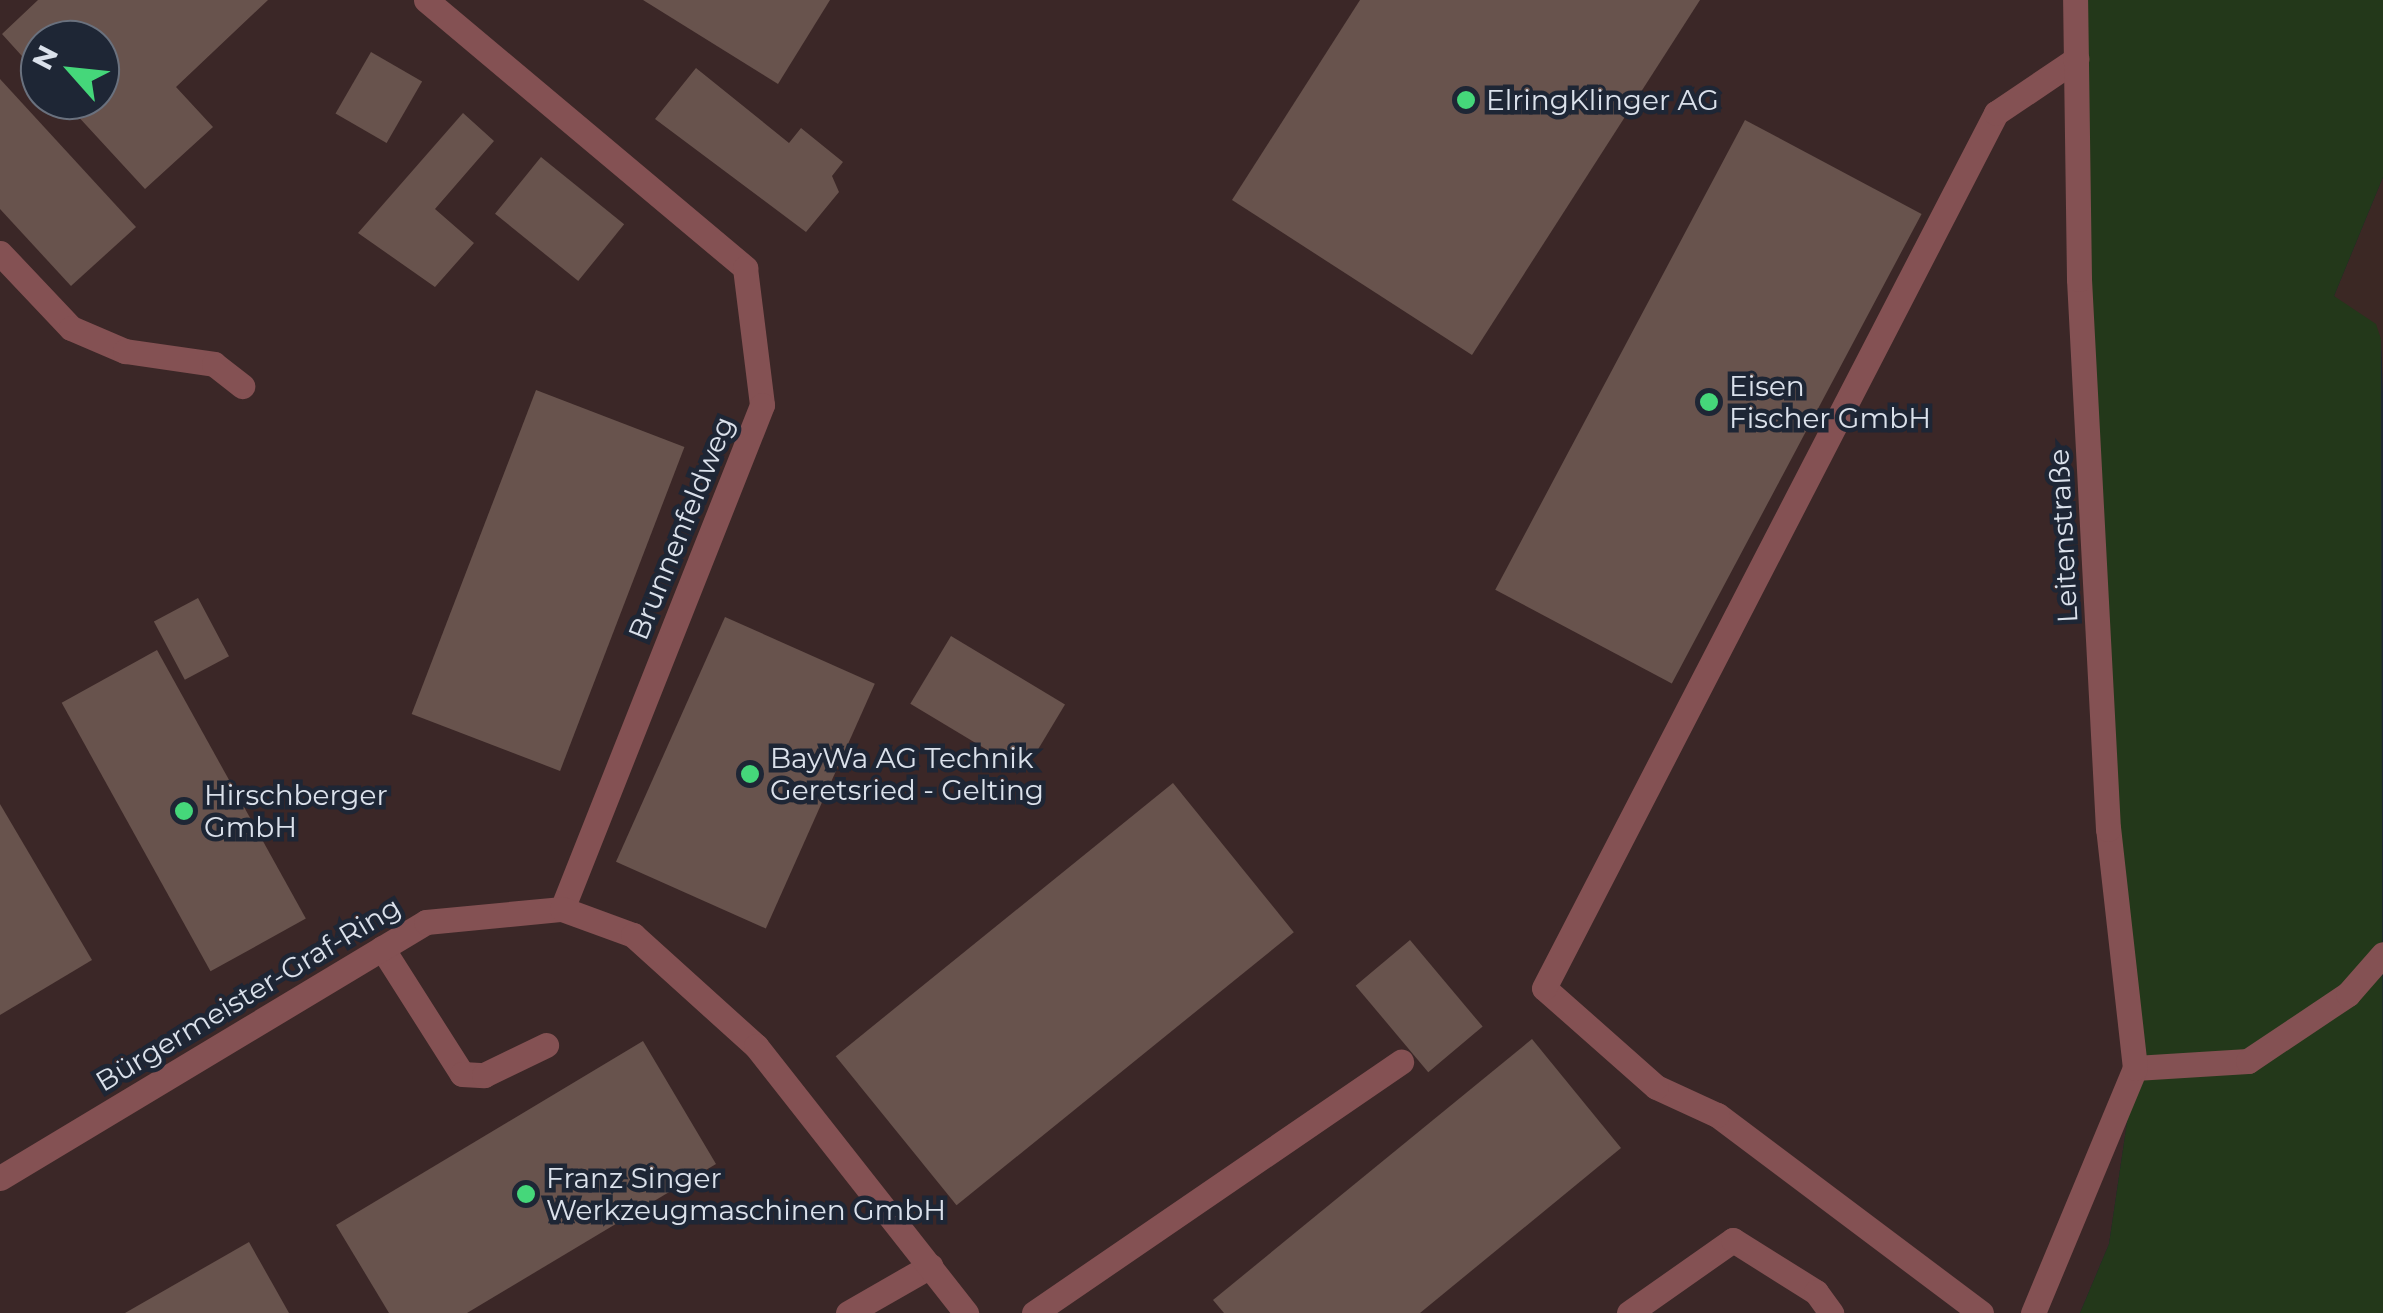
<!DOCTYPE html>
<html>
<head>
<meta charset="utf-8">
<style>
  body { margin:0 }
  #map { position:relative; width:2383px; height:1313px; overflow:hidden; background:#1e2635; font-family:Montserrat,sans-serif }
  div>[style] { position:absolute }
  [style*='--x'] { left:calc(var(--x)*1px); top:calc(var(--y)*1px); width:calc(var(--w)*1px); rotate:calc(var(--a)*1deg) }
  .commercial>* { inset:0; background:#3b2824 }
  .industrial>* { inset:0; background:#3b2727 }
  .green>* { inset:0; background:#23381a }
  .building>* { inset:0; background:#68534d; transform-origin:0 0 }
  .service>* { height:25px; margin:-12.5px; padding:0 12.5px; transform-origin:12.5px; border-radius:12.5px; background:#845153 }
  .minor>* { height:25px; margin:-12.5px; padding:0 12.5px; transform-origin:12.5px; border-radius:12.5px; background:#845153 }
  .dots>* { width:28px; height:28px; translate:-50% -50%; box-sizing:border-box; border:5px solid #1e2635; border-radius:50% }
  span { translate:-50% -50%; white-space:nowrap; text-align:center; line-height:1.15; -webkit-text-stroke:9px #1e2635; paint-order:stroke }
  .poi-label { font-size:28px; color:#dbe1eb }
  .left { translate:0 -50%; text-align:left }
  .street-label { font-size:28px; color:#dbe1eb }
  .north { position:absolute; left:20px; top:20px; width:100px; height:100px; box-sizing:border-box; background:#1e2635; border:2px solid #6a717e; border-radius:50%; rotate:297deg; font-size:28px; font-weight:700; line-height:40px; text-align:center; color:#dbe1eb }
  .north::after { content:''; display:block; margin:auto; width:35px; height:45px; background:#45d77a; clip-path:polygon(50% 0,100% 100%,50% 72%,0 100%) }
</style>
</head>
<body>
<div id="map">
  <div class="commercial">
    <i style="clip-path:polygon(2383px 177px,2383px 394px,2381px 339px,2334px 296px)"></i>
  </div>
  <div class="industrial">
    <i style="clip-path:polygon(evenodd,0 0,2075px 0,2135px 1068px,2109px 1244px,2080px 1313px,0 1313px,0 0,40px 40px,100px 40px,100px 100px,40px 100px,40px 40px)"></i>
  </div>
  <div class="green">
    <i style="clip-path:polygon(2075px 0,2383px 0,2383px 177px,2334px 296px,2376px 324px,2381px 339px,2383px 1313px,2080px 1313px,2109px 1244px,2135px 1068px,2108px 829px)"></i>
  </div>
  <div class="building">
    <i style="clip-path:polygon(38px 0,268px 0,176px 87px,213px 127px,145px 189px,63px 100px,100px 100px,100px 40px,40px 40px,40px 76px,2px 34px)"></i>
    <i style="clip-path:polygon(643px 0,830px 0,778px 84px)"></i>
    <i style="clip-path:polygon(1360px 0,1700px 0,1472px 355px,1232px 200px)"></i>
    <i style="left:371px;top:52px;width:59px;height:71px;rotate:30deg"></i>
    <i style="clip-path:polygon(696px 68px,789px 143px,801px 128px,843px 162px,832px 176px,839px 192px,806px 232px,655px 119px)"></i>
    <i style="clip-path:polygon(0 79px,136px 227px,71px 286px,0 209px)"></i>
    <i style="clip-path:polygon(463px 113px,494px 141px,435px 209px,474px 243px,435px 287px,358px 233px)"></i>
    <i style="left:1745px;top:120px;width:200px;height:532px;rotate:28deg"></i>
    <i style="left:541px;top:157px;width:107px;height:73px;rotate:39deg"></i>
    <i style="left:536px;top:390px;width:159px;height:347px;rotate:21deg"></i>
    <i style="left:198px;top:598px;width:66px;height:50px;rotate:62deg"></i>
    <i style="left:725px;top:617px;width:164px;height:268px;rotate:24deg"></i>
    <i style="left:951px;top:636px;width:133px;height:79px;rotate:31deg"></i>
    <i style="left:157px;top:650px;width:307px;height:109px;rotate:61deg"></i>
    <i style="left:1173px;top:783px;width:192px;height:434px;rotate:51deg"></i>
    <i style="clip-path:polygon(0 804px,92px 960px,0 1015px)"></i>
    <i style="left:1410px;top:940px;width:113px;height:71px;rotate:50deg"></i>
    <i style="clip-path:polygon(1532px 1039px,1621px 1148px,1420px 1313px,1224px 1313px,1213px 1300px)"></i>
    <i style="clip-path:polygon(643px 1041px,716px 1164px,467px 1313px,389px 1313px,336px 1225px)"></i>
    <i style="clip-path:polygon(249px 1242px,289px 1313px,125px 1313px)"></i>
  </div>
  <div class="service">
    <i style="--x:0;--y:253;--w:103;--a:46.6"></i>
    <i style="--x:71;--y:328;--w:59;--a:23.1"></i>
    <i style="--x:125;--y:351;--w:90;--a:8.3"></i>
    <i style="--x:214;--y:364;--w:36;--a:38"></i>
    <i style="--x:382;--y:948;--w:149;--a:57.6"></i>
    <i style="--x:462;--y:1074;--w:22;--a:3"></i>
    <i style="--x:484;--y:1075;--w:69;--a:-25.8"></i>
    <i style="--x:848;--y:1313;--w:95;--a:-29.8"></i>
    <i style="--x:1034;--y:1313;--w:445;--a:-34.4"></i>
    <i style="--x:1629;--y:1313;--w:127;--a:-35.1"></i>
    <i style="--x:1733;--y:1240;--w:98;--a:32.1"></i>
    <i style="--x:1816;--y:1292;--w:26;--a:54"></i>
    <i style="--x:1981;--y:1313;--w:330;--a:-143.1"></i>
    <i style="--x:1717;--y:1115;--w:67;--a:-155.3"></i>
    <i style="--x:1656;--y:1087;--w:149;--a:-138.5"></i>
    <i style="--x:1544;--y:988;--w:985;--a:-62.68"></i>
    <i style="--x:1996;--y:113;--w:97;--a:-34"></i>
  </div>
  <div class="minor">
    <i style="--x:426;--y:0;--w:417;--a:40"></i>
    <i style="--x:745;--y:268;--w:138;--a:82.9"></i>
    <i style="--x:762;--y:405;--w:542;--a:111.64"></i>
    <i style="--x:2135;--y:1068;--w:113;--a:-3.5"></i>
    <i style="--x:2248;--y:1061;--w:120;--a:-33.8"></i>
    <i style="--x:2348;--y:994;--w:53;--a:-48.8"></i>
    <i style="--x:0;--y:1178;--w:497;--a:-31"></i>
    <i style="--x:426;--y:922;--w:137;--a:-5.5"></i>
    <i style="--x:562;--y:909;--w:76;--a:20.1"></i>
    <i style="--x:633;--y:935;--w:166;--a:42.1"></i>
    <i style="--x:756;--y:1046;--w:340;--a:51.8"></i>
    <i style="--x:2033;--y:1313;--w:265;--a:-67.4"></i>
    <i style="--x:2135;--y:1068;--w:241;--a:-96.4"></i>
    <i style="--x:2108;--y:829;--w:551;--a:-93.02"></i>
    <i style="--x:2079;--y:279;--w:279;--a:-90.8"></i>
  </div>
  <div class="dots">
    <i style="left:1466px;top:100px;background:#45d77a"></i>
    <i style="left:1709px;top:402px;background:#45d77a"></i>
    <i style="left:750px;top:774px;background:#45d77a"></i>
    <i style="left:184px;top:811px;background:#45d77a"></i>
    <i style="left:526px;top:1194px;background:#45d77a"></i>
  </div>
  <div class="poi-label">
    <span class="left" style="left:1486px;top:100px">ElringKlinger AG</span>
    <span class="left" style="left:1729px;top:402px">Eisen<br>Fischer GmbH</span>
    <span class="left" style="left:770px;top:774px">BayWa AG Technik<br>Geretsried - Gelting</span>
    <span class="left" style="left:204px;top:811px">Hirschberger<br>GmbH</span>
    <span class="left" style="left:546px;top:1194px">Franz Singer<br>Werkzeugmaschinen GmbH</span>
  </div>
  <div class="street-label">
    <span style="left:681px;top:528px;rotate:-68deg">Brunnenfeldweg</span>
    <span style="left:2063px;top:536px;rotate:-93deg">Leitenstraße</span>
    <span style="left:248px;top:994px;rotate:-31deg">Bürgermeister-Graf-Ring</span>
  </div>
  <div class="north">N</div>
</div>
</body>
</html>
